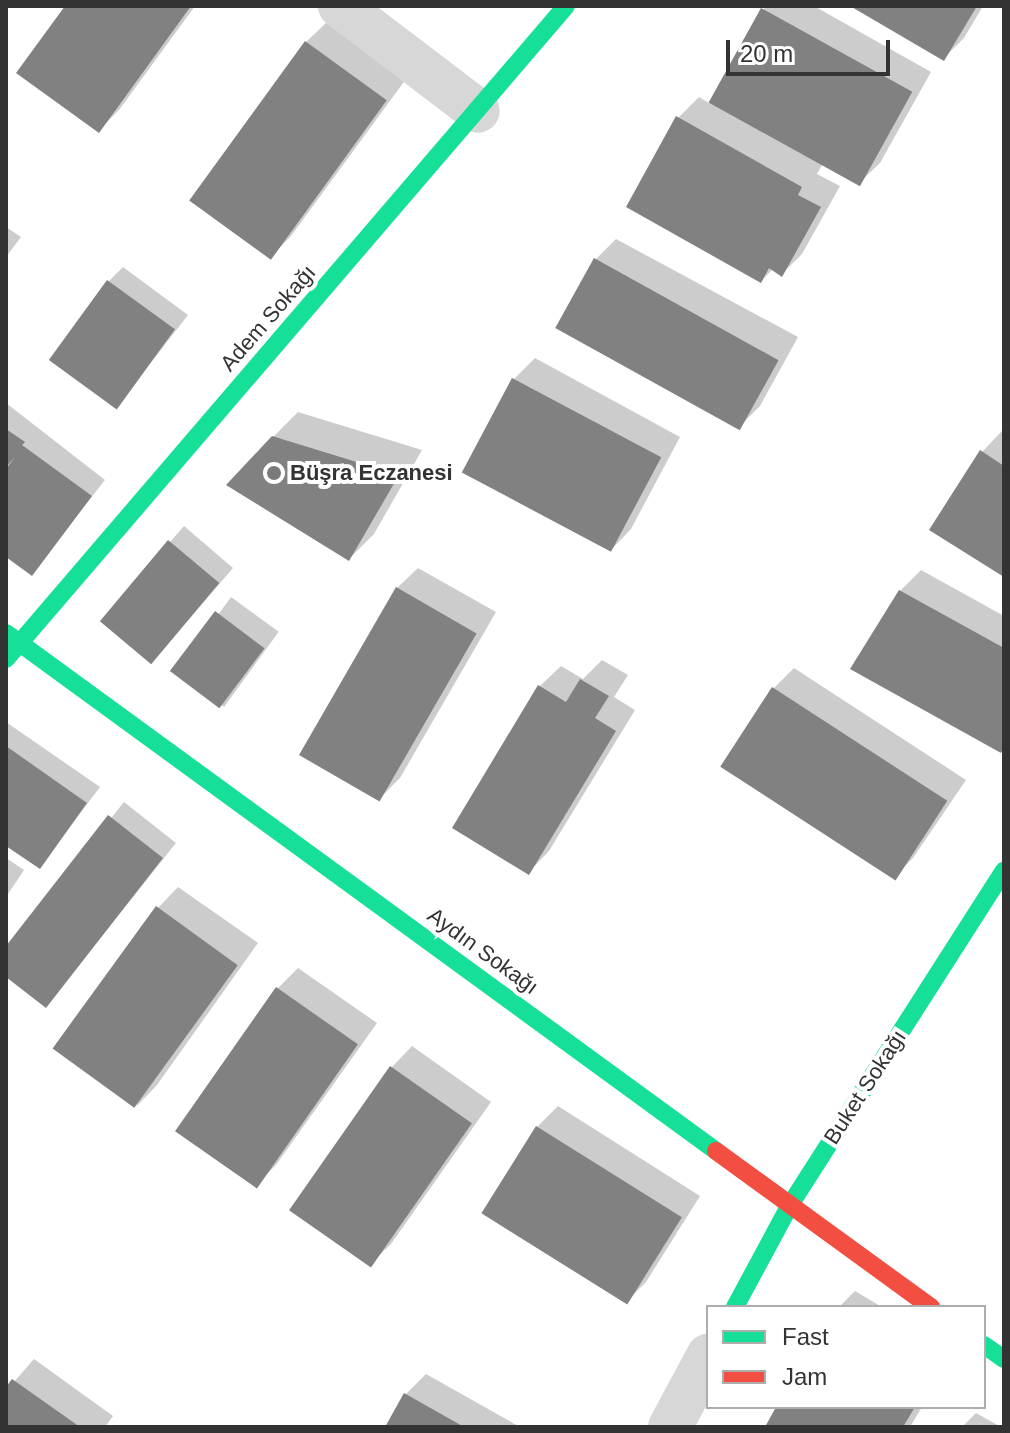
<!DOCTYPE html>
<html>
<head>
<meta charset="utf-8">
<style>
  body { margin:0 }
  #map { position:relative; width:1010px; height:1433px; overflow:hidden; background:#fff; font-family:Arial,sans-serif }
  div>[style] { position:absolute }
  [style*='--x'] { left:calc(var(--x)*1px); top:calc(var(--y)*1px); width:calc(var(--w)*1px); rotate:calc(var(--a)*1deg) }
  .shadow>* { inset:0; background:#0003; transform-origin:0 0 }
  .building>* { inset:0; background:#818181; transform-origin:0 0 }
  .street>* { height:44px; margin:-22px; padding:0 22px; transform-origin:22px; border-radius:22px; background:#d7d7d7 }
  .fast>* { height:18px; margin:-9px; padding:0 9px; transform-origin:9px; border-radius:9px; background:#16e098 }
  .jam>* { height:18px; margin:-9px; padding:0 9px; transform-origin:9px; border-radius:9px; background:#f24e42 }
  .dots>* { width:22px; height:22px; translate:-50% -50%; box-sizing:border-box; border:4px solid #fff; border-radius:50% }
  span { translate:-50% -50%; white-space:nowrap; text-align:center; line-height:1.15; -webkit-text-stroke:8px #fff; paint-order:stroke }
  .street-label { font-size:22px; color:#333 }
  .poi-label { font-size:22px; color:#333; font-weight:700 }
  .left { translate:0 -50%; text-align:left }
  .frame { position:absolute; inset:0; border:8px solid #333; pointer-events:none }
  .legend { position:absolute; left:706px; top:1305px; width:280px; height:104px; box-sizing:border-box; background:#fff; border:2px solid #adadad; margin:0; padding:10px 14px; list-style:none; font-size:24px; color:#333 }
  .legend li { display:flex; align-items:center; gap:16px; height:40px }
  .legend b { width:40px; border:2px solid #adadad }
  .scale { position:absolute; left:726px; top:40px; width:164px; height:36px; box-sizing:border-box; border:4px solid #333; border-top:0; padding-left:10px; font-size:24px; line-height:28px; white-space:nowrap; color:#333; -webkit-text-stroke:6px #fff; paint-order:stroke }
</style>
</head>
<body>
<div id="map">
  <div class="shadow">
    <i style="clip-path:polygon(67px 6px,195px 6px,119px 110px,99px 130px)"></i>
    <i style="clip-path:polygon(766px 6px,814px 6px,931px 72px,880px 163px,859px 183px,823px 163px,817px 174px,840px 186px,802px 254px,782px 274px,773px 269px,761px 281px,678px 118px,699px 97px,709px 103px)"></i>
    <i style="clip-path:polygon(854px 6px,983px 6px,964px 38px,944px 58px)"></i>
    <i style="clip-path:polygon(327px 22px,406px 79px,291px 236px,271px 257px,306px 42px)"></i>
    <i style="clip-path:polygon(6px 227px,21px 237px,6px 257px)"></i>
    <i style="clip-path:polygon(616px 239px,798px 337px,760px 406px,740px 426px,595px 260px)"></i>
    <i style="clip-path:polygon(123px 267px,188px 315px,116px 407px,108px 282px)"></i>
    <i style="clip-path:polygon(535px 358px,680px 437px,631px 529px,611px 550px,464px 471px,514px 379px)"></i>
    <i style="clip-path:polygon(6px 403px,105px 480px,32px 573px,6px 553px)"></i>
    <i style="clip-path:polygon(298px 412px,422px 450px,374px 534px,349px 559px,273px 437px)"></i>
    <i style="clip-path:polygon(1002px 431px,1004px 432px,1004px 575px,982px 452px)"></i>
    <i style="clip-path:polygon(184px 526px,233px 568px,165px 647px,102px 620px)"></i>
    <i style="clip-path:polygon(418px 568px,496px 612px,400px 778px,380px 798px,397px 588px)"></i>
    <i style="clip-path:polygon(921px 570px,1004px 616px,1004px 746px,900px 591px)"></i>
    <i style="left:231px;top:597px;width:59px;height:93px;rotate:36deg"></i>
    <i style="clip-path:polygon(602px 660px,628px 675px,614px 697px,635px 710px,549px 851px,529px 872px,540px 686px,561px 666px,583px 679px)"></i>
    <i style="clip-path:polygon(794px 668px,966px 780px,913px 858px,893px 878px,774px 688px)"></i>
    <i style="clip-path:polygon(6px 722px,100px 787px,40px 866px,6px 843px)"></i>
    <i style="clip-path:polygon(124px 802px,176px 843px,46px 1006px,6px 975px,6px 949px)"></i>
    <i style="clip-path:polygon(6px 858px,24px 870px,6px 897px)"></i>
    <i style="clip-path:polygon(178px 887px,258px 943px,157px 1085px,137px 1106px,158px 908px)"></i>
    <i style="clip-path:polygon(298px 968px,377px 1023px,276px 1165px,255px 1186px,277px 989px)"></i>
    <i style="clip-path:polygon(412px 1046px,491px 1102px,391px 1244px,370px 1264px,291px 1209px,392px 1067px)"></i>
    <i style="clip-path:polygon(558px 1106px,700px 1196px,646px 1282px,626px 1302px,537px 1127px)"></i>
    <i style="clip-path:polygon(855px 1291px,882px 1307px,839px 1307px)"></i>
    <i style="clip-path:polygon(34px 1359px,113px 1416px,105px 1427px,6px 1427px,6px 1391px)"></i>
    <i style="clip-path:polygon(426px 1374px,520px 1427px,387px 1427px,406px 1394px)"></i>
    <i style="clip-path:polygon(779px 1407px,922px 1407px,910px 1427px,769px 1427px)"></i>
    <i style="clip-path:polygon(976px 1413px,1001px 1427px,962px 1427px)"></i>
  </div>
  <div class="building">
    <i style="clip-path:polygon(65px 6px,191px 6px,99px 133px,16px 73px)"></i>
    <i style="clip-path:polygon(850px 6px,977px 6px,944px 61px)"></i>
    <i style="left:761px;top:8px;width:173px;height:108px;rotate:29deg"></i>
    <i style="left:305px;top:41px;width:101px;height:197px;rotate:36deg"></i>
    <i style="clip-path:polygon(676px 116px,802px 187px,798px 195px,821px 207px,782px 277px,769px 268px,761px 283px,626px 207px)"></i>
    <i style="left:594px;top:258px;width:211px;height:80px;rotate:29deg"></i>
    <i style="left:107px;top:280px;width:84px;height:99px;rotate:36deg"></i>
    <i style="left:512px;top:378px;width:169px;height:107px;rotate:28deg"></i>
    <i style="clip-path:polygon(6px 429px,25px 442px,22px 445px,92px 496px,32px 576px,6px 557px,6px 469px,15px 457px,6px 467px)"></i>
    <i style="clip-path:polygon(272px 436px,399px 475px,349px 561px,226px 485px)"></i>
    <i style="clip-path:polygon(980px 450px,1004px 466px,1004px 577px,929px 530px)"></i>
    <i style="left:168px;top:540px;width:67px;height:106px;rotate:40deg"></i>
    <i style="left:396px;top:587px;width:93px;height:194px;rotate:30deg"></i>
    <i style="clip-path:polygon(899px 590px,1004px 648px,1004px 747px,1001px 753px,850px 669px)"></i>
    <i style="left:215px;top:611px;width:62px;height:75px;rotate:37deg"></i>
    <i style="clip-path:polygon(580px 679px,609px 696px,595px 718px,616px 731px,529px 875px,452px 828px,538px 685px,566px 702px)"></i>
    <i style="left:772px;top:687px;width:209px;height:95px;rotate:33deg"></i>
    <i style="clip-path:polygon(6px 746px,87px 803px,40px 869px,6px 846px)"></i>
    <i style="clip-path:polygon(108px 815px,163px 858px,46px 1008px,6px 977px,6px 946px)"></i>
    <i style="left:156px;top:906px;width:101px;height:176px;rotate:36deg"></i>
    <i style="left:276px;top:987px;width:100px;height:176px;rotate:35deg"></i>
    <i style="left:390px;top:1066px;width:100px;height:176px;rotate:35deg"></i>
    <i style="left:536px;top:1126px;width:172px;height:103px;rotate:32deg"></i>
    <i style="clip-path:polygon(12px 1379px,80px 1427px,6px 1427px,6px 1387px)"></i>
    <i style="clip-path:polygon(404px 1393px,464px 1427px,385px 1427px)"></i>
    <i style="clip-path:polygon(776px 1407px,915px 1407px,903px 1427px,765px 1427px)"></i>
  </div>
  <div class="street">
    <i style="--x:340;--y:6;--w:173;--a:37.3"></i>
    <i style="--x:670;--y:1427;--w:81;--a:-61.8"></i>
  </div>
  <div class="fast">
    <i style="--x:6;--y:633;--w:879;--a:36.11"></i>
    <i style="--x:6;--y:659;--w:860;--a:-49.38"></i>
    <i style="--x:735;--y:1307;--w:116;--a:-61.7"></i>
    <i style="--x:790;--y:1205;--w:397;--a:-57.4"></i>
    <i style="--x:984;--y:1345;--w:24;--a:35"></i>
  </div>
  <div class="jam">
    <i style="--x:716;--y:1151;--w:266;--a:36"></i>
  </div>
  <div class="dots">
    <i style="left:274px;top:473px;background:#7a7a7a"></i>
  </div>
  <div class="street-label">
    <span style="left:268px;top:318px;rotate:-49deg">Adem Sokağı</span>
    <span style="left:483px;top:951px;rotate:36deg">Aydın Sokağı</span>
    <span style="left:865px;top:1087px;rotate:-57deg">Buket Sokağı</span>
  </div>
  <div class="poi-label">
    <span class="left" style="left:290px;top:473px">Büşra Eczanesi</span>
  </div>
  <div class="frame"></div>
  <ul class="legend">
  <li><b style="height:10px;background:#16e098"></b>Fast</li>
  <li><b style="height:10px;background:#f24e42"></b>Jam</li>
  </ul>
  <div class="scale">20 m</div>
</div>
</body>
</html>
